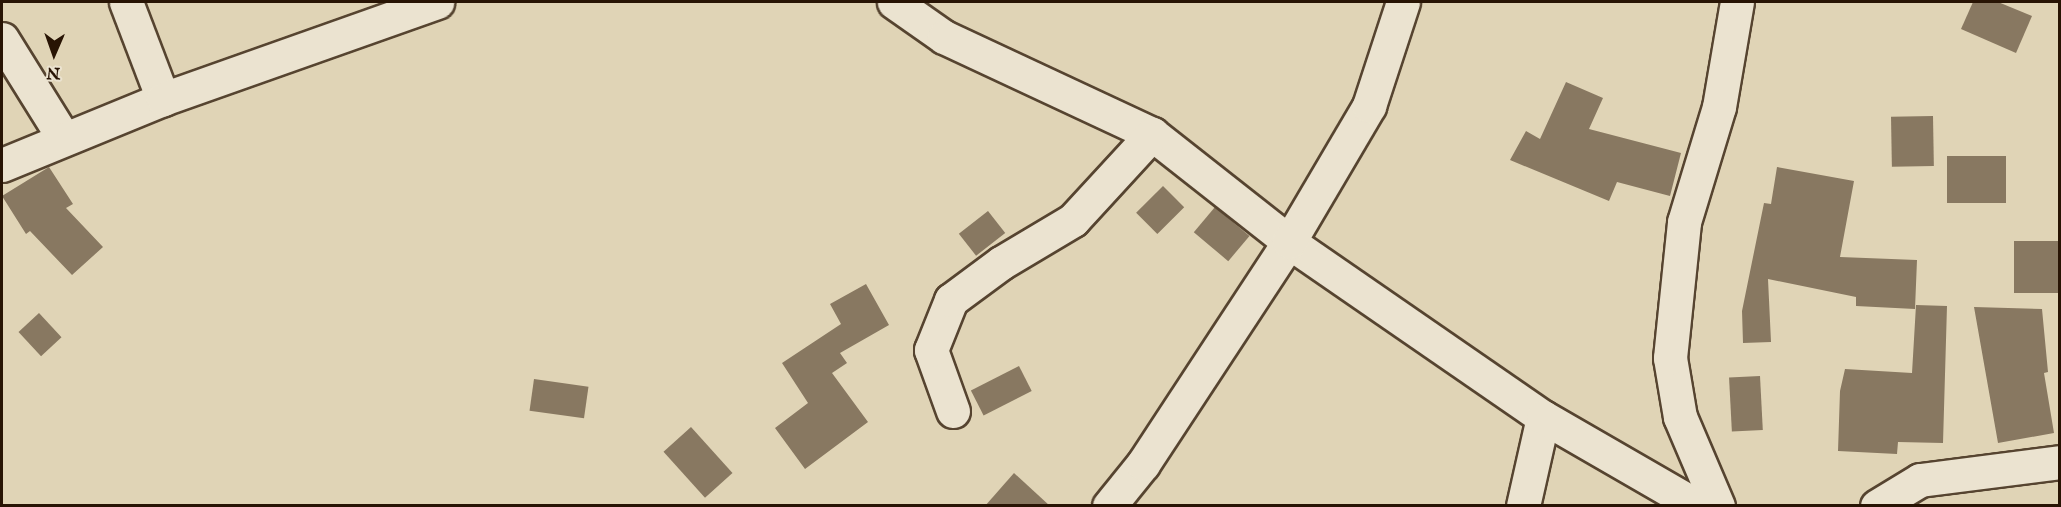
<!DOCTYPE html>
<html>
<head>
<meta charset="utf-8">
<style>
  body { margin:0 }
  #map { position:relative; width:2061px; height:507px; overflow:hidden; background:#e0d4b6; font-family:"IM FELL English",serif }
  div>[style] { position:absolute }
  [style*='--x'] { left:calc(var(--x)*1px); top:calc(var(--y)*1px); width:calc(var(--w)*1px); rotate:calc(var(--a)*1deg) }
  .building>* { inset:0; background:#887861; transform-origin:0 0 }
  .roads { filter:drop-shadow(2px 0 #564430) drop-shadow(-2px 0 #564430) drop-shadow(0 2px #564430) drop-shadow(0 -2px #564430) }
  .minor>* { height:33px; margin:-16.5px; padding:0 16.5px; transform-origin:16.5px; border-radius:16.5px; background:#ebe3d0 }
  span { translate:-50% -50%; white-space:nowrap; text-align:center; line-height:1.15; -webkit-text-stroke:4.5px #ebe3d0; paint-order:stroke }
  .frame { position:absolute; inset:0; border:3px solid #281404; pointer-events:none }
  .north { position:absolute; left:24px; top:24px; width:60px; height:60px; -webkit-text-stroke:4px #ebe3d0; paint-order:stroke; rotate:182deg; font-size:16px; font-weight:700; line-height:24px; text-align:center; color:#281404 }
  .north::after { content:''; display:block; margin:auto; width:21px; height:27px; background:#281404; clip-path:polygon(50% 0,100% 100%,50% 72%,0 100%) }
</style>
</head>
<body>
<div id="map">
  <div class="building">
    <i style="clip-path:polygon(1973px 2px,1998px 2px,2032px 16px,2016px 53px,1961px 29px)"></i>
    <i style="clip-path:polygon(1566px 82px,1603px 98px,1589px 129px,1681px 153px,1670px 196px,1617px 182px,1609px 201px,1510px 160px,1526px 131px,1540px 139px)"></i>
    <i style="left:1933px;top:116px;width:50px;height:42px;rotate:89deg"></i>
    <i style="left:1947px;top:156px;width:59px;height:47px"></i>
    <i style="clip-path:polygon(49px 167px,73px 204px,66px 208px,103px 247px,72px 275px,30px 231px,26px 234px,2px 196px)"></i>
    <i style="clip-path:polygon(1777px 167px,1854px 181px,1840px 257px,1917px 260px,1915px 309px,1856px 306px,1856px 297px,1768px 279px,1771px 342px,1743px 343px,1742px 311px,1764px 203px,1771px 204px)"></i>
    <i style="left:1163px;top:186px;width:30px;height:38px;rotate:45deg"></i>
    <i style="left:1215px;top:207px;width:45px;height:33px;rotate:40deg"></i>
    <i style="left:988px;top:211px;width:28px;height:37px;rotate:52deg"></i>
    <i style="left:2060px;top:241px;width:52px;height:46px;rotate:90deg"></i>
    <i style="clip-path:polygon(866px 284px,889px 325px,840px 353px,847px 363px,832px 373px,868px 422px,805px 469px,775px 428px,808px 403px,782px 363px,841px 324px,830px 304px)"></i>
    <i style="clip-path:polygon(1916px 305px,1947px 306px,1943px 443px,1898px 442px,1897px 454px,1838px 451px,1840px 391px,1845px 369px,1912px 373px)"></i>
    <i style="clip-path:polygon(1974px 307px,2042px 309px,2048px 372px,2044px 373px,2054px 433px,1998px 443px)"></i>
    <i style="left:39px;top:313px;width:33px;height:28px;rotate:47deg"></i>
    <i style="left:1019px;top:366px;width:28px;height:54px;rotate:63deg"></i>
    <i style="left:1760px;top:376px;width:54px;height:31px;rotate:87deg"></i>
    <i style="left:534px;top:379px;width:55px;height:32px;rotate:8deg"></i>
    <i style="left:691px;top:427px;width:62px;height:37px;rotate:48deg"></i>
    <i style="clip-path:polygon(1014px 473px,1050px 506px,985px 506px)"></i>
  </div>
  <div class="roads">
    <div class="minor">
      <i style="--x:126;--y:2;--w:104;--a:69.1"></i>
      <i style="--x:894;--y:2;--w:61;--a:35"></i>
      <i style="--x:944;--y:37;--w:230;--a:25"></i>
      <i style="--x:1152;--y:134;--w:174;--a:38.2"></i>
      <i style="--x:1289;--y:242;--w:308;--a:34.6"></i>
      <i style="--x:2;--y:39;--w:115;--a:58.1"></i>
      <i style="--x:2;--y:165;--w:174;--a:-22.3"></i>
      <i style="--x:163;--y:99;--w:291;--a:-19.5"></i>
      <i style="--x:953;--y:411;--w:65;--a:-109.8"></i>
      <i style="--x:931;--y:350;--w:54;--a:-68.2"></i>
      <i style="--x:951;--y:300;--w:62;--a:-36.5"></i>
      <i style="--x:1001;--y:263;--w:84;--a:-30.8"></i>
      <i style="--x:1073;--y:220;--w:117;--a:-47.4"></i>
      <i style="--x:1109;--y:506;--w:54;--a:-51"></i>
      <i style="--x:1143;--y:464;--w:266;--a:-56.7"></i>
      <i style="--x:1289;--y:242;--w:158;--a:-59.5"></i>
      <i style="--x:1369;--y:106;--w:109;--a:-71.9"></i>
      <i style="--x:1523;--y:506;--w:91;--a:-77.3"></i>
      <i style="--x:1543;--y:417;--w:178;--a:30"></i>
      <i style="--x:1718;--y:506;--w:97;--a:-113.1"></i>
      <i style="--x:1680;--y:417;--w:60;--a:-99.6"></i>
      <i style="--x:1670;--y:358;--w:137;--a:-84.1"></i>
      <i style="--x:1684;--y:222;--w:120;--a:-73.1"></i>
      <i style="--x:1719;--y:107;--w:107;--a:-80.3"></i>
      <i style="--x:1877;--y:506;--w:50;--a:-31.2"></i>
      <i style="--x:1920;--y:480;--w:141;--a:-7.3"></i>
    </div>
  </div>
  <div class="frame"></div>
  <div class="north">N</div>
</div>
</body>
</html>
